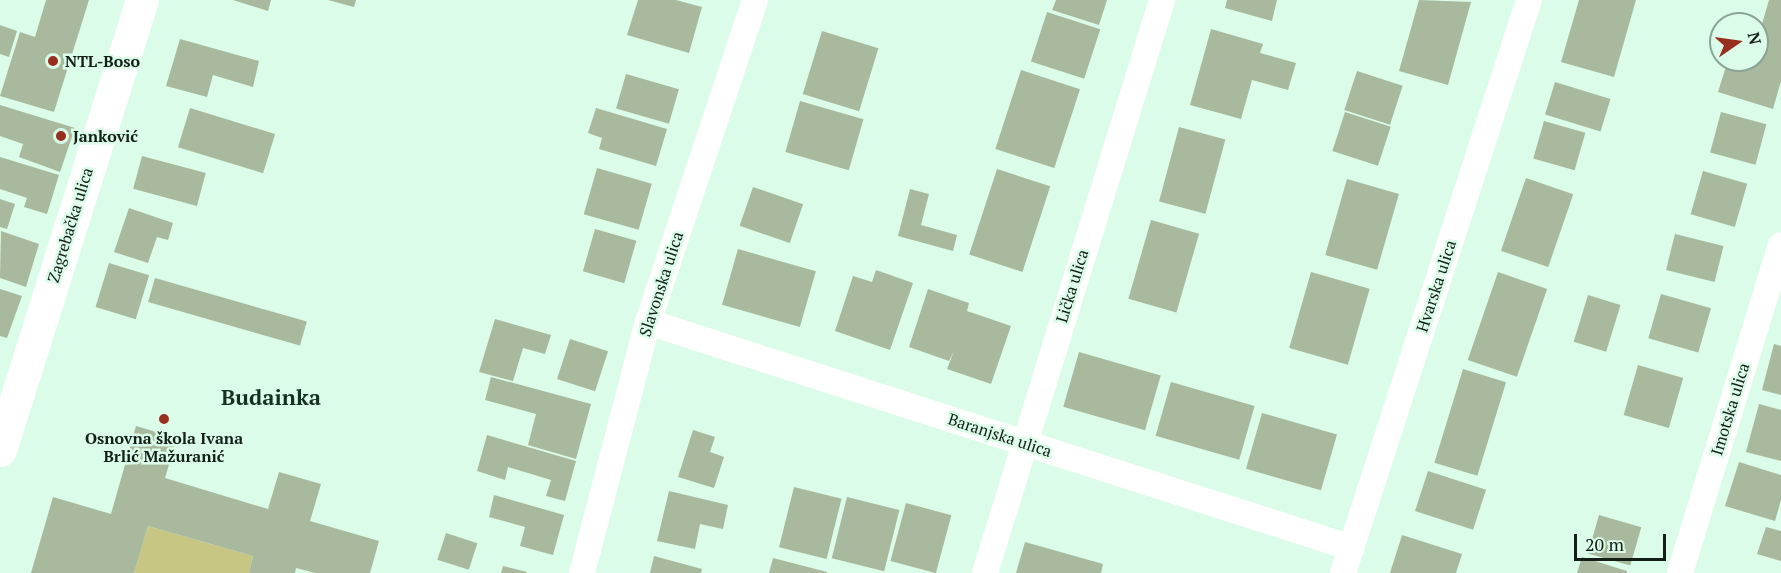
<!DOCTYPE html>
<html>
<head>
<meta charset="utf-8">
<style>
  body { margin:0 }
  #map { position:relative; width:1781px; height:573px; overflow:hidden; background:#dbfce8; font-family:"PT Serif",serif }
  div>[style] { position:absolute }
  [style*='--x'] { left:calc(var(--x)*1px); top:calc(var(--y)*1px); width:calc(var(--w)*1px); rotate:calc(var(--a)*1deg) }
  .green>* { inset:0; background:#c7c683 }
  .building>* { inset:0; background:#a8b99d; transform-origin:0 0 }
  .street>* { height:26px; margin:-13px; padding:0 13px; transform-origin:13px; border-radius:13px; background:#fff }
  .secondary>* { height:33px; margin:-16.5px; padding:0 16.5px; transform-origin:16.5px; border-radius:16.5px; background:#fff }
  .dots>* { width:16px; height:16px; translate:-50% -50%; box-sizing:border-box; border:3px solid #dbfce8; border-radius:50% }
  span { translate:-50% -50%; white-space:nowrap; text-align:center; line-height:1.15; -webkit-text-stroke:5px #dbfce8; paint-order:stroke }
  .poi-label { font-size:16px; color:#131e17; font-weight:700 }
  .left { translate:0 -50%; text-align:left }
  .street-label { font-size:16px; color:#131e17 }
  .district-label { font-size:22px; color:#153021; font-weight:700 }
  .north { position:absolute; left:1709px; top:12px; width:60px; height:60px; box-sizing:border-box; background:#dbfce8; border:2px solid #8ba394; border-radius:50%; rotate:77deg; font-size:16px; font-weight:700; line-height:24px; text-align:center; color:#131e17 }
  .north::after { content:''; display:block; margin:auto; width:21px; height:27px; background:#982e1e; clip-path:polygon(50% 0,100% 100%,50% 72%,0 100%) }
  .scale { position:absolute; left:1574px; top:534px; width:92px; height:27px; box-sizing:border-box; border:3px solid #131e17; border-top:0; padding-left:8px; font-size:18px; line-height:21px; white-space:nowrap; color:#131e17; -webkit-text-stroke:4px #dbfce8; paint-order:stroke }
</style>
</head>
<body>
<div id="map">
  <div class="green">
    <i style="clip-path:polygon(148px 526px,253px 556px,249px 573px,134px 573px)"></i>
  </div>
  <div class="building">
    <i style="clip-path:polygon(46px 0,89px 0,54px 112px,0 96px,20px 32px,35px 37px)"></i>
    <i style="clip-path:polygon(233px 0,271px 0,268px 11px)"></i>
    <i style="clip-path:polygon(328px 0,356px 0,354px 7px)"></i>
    <i style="clip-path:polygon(638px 0,676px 0,702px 7px,689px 53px,627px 35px)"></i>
    <i style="clip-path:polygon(1056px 0,1107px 0,1099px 25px,1052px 10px)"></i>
    <i style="clip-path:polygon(1227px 0,1277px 0,1272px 21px,1225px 8px)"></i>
    <i style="clip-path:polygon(1419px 0,1471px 2px,1448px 85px,1399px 71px)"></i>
    <i style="clip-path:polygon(1579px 0,1636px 0,1614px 77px,1561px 62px)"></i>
    <i style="clip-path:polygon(1769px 0,1781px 0,1781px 81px,1773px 109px,1718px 92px,1728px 60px,1757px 60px,1757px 41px)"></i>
    <i style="left:1047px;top:12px;width:56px;height:52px;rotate:18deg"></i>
    <i style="clip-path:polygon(0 25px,17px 31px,9px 57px,0 54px)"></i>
    <i style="clip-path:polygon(1211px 29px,1263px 44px,1260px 53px,1296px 63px,1288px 90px,1252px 80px,1241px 119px,1190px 105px)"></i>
    <i style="left:822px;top:31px;width:59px;height:66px;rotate:17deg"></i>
    <i style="clip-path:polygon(180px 39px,259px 61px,253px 87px,213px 75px,207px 97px,166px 86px)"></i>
    <i style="left:1021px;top:70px;width:62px;height:83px;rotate:18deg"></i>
    <i style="left:1357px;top:71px;width:48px;height:41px;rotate:18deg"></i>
    <i style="left:626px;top:74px;width:55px;height:36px;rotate:16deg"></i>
    <i style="left:1555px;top:82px;width:58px;height:34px;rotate:17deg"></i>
    <i style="left:800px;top:101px;width:66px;height:53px;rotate:16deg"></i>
    <i style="clip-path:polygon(0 105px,75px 128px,60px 172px,19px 157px,23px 144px,0 136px)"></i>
    <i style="left:190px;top:108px;width:89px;height:41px;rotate:17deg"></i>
    <i style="clip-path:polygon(596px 108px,667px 129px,656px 166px,599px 149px,602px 138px,588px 133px)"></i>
    <i style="left:1345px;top:112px;width:48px;height:41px;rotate:18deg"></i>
    <i style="left:1721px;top:112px;width:47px;height:42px;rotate:15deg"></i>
    <i style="left:1544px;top:121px;width:43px;height:39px;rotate:16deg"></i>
    <i style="left:1179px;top:127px;width:48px;height:77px;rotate:15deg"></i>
    <i style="left:142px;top:156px;width:66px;height:34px;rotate:15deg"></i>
    <i style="clip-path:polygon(0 157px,59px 175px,47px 214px,24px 207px,27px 198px,0 189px)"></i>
    <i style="left:597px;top:168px;width:57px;height:48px;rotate:16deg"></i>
    <i style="left:997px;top:169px;width:56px;height:90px;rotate:18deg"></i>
    <i style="left:1703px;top:171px;width:46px;height:45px;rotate:16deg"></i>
    <i style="left:1526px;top:178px;width:50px;height:77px;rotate:19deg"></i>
    <i style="left:1347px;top:179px;width:54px;height:79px;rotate:16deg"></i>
    <i style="left:753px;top:187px;width:53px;height:41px;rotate:19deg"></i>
    <i style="clip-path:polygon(910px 189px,929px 194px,921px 225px,957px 235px,953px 251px,898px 236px)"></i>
    <i style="clip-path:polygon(0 199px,15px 204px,7px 229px,0 227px)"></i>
    <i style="clip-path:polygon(129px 208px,173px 223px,168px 240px,157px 237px,148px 263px,114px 252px)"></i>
    <i style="left:1151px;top:220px;width:50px;height:82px;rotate:16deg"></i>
    <i style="left:595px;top:229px;width:43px;height:44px;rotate:16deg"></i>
    <i style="clip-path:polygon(1px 231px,39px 244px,26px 287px,0 278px)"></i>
    <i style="left:1675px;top:234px;width:50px;height:37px;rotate:14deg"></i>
    <i style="left:738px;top:249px;width:81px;height:58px;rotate:16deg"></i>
    <i style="left:109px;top:263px;width:42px;height:46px;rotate:17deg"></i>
    <i style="clip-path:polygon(876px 270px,913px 283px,890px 350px,835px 331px,853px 276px,872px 282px)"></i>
    <i style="left:1311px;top:272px;width:61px;height:79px;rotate:16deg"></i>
    <i style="left:1498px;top:272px;width:52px;height:93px;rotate:19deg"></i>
    <i style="left:155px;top:278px;width:158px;height:25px;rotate:16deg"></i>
    <i style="clip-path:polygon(0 289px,22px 296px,7px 338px,0 336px)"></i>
    <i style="clip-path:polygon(928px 289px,969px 303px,967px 311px,1011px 326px,991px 384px,947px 369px,954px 351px,949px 361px,909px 347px)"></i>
    <i style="left:1661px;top:294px;width:52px;height:46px;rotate:16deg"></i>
    <i style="left:1588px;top:295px;width:34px;height:49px;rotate:17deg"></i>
    <i style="clip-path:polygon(495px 319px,551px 335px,545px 354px,523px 348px,513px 381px,479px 372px)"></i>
    <i style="left:570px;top:339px;width:40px;height:42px;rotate:18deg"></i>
    <i style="clip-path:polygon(1774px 344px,1781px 346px,1781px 395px,1762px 390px)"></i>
    <i style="left:1079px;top:352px;width:85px;height:57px;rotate:16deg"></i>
    <i style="left:1638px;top:365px;width:47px;height:52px;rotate:16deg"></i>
    <i style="left:1463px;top:369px;width:45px;height:98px;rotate:17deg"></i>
    <i style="clip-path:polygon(491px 377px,591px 404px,576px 459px,528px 445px,536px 414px,485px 400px)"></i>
    <i style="left:1171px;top:382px;width:87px;height:56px;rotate:16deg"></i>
    <i style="clip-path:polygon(1759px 404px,1781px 410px,1781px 461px,1746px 452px)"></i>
    <i style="left:1262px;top:413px;width:78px;height:58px;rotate:16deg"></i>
    <i style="clip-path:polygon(136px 426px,177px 438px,165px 478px,268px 509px,279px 472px,321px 484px,310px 521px,379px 541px,370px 573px,315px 573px,296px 568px,295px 573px,249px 573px,253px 556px,148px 526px,134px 573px,31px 573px,53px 497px,111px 514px)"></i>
    <i style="clip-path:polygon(693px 430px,715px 437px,710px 452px,724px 457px,714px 488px,678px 477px)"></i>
    <i style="clip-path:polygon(487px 435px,576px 461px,565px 501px,546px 496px,551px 480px,508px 467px,505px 480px,477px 471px)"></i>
    <i style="clip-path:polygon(1739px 462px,1781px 475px,1781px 500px,1775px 521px,1725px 506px)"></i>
    <i style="left:1428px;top:471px;width:61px;height:42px;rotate:18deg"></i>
    <i style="left:794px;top:487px;width:49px;height:62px;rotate:14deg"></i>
    <i style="clip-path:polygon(669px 491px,728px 505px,723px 529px,700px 524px,695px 549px,657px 541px)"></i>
    <i style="clip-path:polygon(494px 495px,564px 515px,553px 555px,520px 546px,525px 527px,489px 517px)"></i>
    <i style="left:847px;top:497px;width:54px;height:63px;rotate:14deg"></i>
    <i style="left:906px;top:503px;width:47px;height:60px;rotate:15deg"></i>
    <i style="left:1599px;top:515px;width:44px;height:40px;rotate:16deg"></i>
    <i style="clip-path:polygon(1766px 527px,1781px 531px,1781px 561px,1757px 554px)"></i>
    <i style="left:446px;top:533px;width:33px;height:28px;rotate:18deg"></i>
    <i style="clip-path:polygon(1402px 535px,1462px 554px,1456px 573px,1390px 573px)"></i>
    <i style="clip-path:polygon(1025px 542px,1103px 564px,1101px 573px,1016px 573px)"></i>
    <i style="clip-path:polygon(654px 556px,702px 569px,701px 573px,650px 573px)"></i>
    <i style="clip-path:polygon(1582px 557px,1627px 571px,1627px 573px,1577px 573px)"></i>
    <i style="clip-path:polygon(773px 558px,827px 572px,827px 573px,769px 573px)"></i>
    <i style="clip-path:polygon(503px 566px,527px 572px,527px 573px,501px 573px)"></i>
  </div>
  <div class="street">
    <i style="--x:648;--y:322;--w:739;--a:17.8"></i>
    <i style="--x:582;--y:573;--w:260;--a:-75.3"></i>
    <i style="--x:648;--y:322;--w:339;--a:-71.6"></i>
    <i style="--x:985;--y:573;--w:600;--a:-72.83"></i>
    <i style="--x:1343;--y:573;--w:602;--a:-72.02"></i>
    <i style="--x:1680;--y:573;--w:343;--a:-72.9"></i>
  </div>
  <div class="secondary">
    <i style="--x:0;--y:450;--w:472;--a:-72.5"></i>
  </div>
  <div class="dots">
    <i style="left:53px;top:61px;background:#982e1e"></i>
    <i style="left:61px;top:136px;background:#982e1e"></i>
    <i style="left:164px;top:419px;background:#982e1e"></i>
  </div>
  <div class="poi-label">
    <span class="left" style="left:65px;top:61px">NTL-Boso</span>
    <span class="left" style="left:73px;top:136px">Janković</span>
    <span style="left:164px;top:447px">Osnovna škola Ivana<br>Brlić Mažuranić</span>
  </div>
  <div class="street-label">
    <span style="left:70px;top:225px;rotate:-73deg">Zagrebačka ulica</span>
    <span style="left:661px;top:284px;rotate:-72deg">Slavonska ulica</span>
    <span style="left:1072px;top:286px;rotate:-73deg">Lička ulica</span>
    <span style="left:1436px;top:286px;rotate:-72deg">Hvarska ulica</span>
    <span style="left:1730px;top:409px;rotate:-73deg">Imotska ulica</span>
    <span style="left:1000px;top:435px;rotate:18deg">Baranjska ulica</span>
  </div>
  <div class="district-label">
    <span style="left:271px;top:397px">Budainka</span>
  </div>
  <div class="north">N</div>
  <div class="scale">20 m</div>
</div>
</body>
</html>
